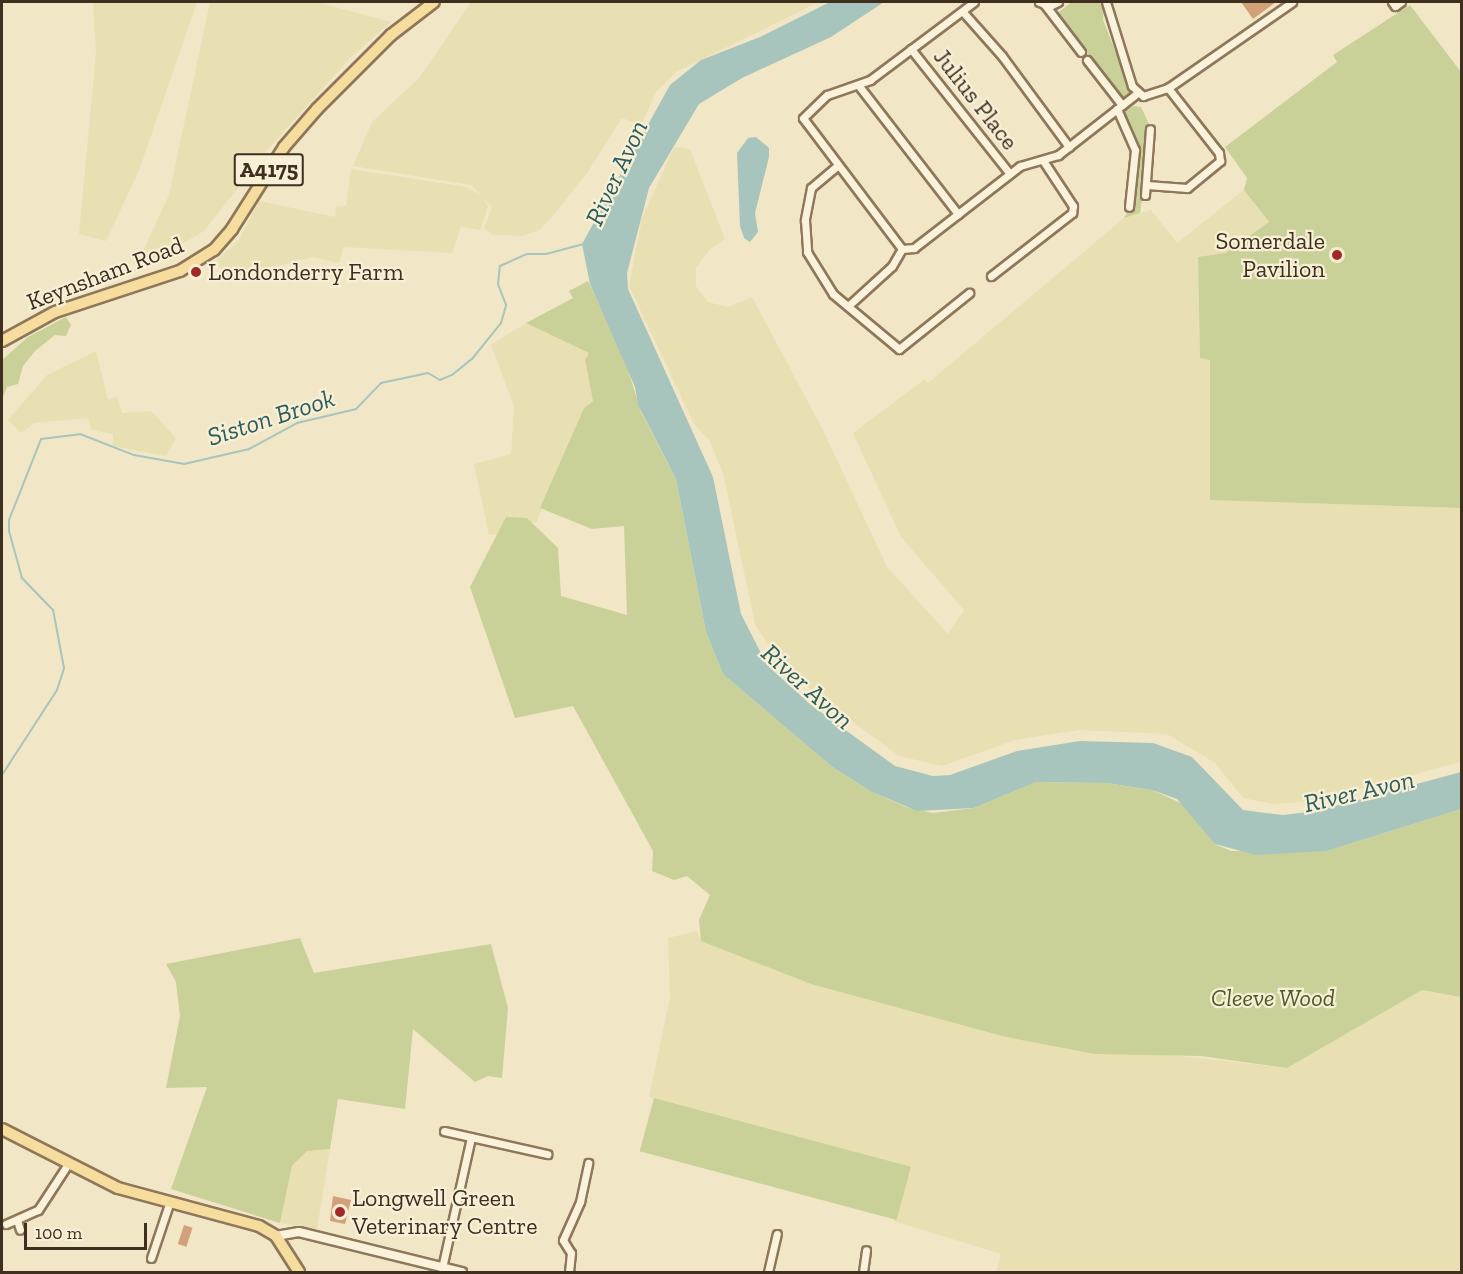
<!DOCTYPE html>
<html>
<head>
<meta charset="utf-8">
<style>
  body { margin:0 }
  #map { position:relative; width:1463px; height:1274px; overflow:hidden; background:#f1e6c6; font-family:"Zilla Slab",serif }
  div>[style] { position:absolute }
  [style*='--x'] { left:calc(var(--x)*1px); top:calc(var(--y)*1px); width:calc(var(--w)*1px); rotate:calc(var(--a)*1deg) }
  .farmland>* { inset:0; background:#e8e0b3 }
  .green>* { inset:0; background:#c9d199; transform-origin:0 0 }
  .water>* { inset:0; background:#a8c5bd }
  .stream>* { height:2px; margin:-1px; padding:0 1px; transform-origin:1px; border-radius:1px; background:#a8c5bd }
  .building>* { inset:0; background:#d2a17a; transform-origin:0 0 }
  .roads { filter:drop-shadow(2px 0 #8e775a) drop-shadow(-2px 0 #8e775a) drop-shadow(0 2px #8e775a) drop-shadow(0 -2px #8e775a) }
  .minor>* { height:7px; margin:-3.5px; padding:0 3.5px; transform-origin:3.5px; border-radius:3.5px; background:#fbf2db }
  .tertiary>* { height:8px; margin:-4px; padding:0 4px; transform-origin:4px; border-radius:4px; background:#fbf2db }
  .primary>* { height:10px; margin:-5px; padding:0 5px; transform-origin:5px; border-radius:5px; background:#f6dc9d }
  .dots>* { width:16px; height:16px; translate:-50% -50%; box-sizing:border-box; border:3px solid #f8efd7; border-radius:50% }
  span { translate:-50% -50%; white-space:nowrap; text-align:center; line-height:1.15; -webkit-text-stroke:4.5px #f8efd7; paint-order:stroke }
  .shield-label span { padding:2px 4px; background:#f8efd7; border:2px solid; border-radius:4px; -webkit-text-stroke-width:0 }
  .shield-label { font-size:22px; color:#3e2f1f; font-weight:700 }
  .street-label { font-size:24px; color:#3e2f1f }
  .poi-label { font-size:24px; color:#3e2f1f }
  .right { translate:-100% -50%; text-align:right }
  .left { translate:0 -50%; text-align:left }
  .park-label { font-size:24px; color:#4c5b24; font-style:italic }
  .water-label { font-size:26px; color:#2d5e5c; font-style:italic }
  .frame { position:absolute; inset:0; border:3px solid #3e2f1f; pointer-events:none }
  .scale { position:absolute; left:24px; top:1223px; width:123px; height:27px; box-sizing:border-box; border:3px solid #3e2f1f; border-top:0; padding-left:8px; font-size:18px; line-height:21px; white-space:nowrap; color:#3e2f1f; -webkit-text-stroke:4px #f8efd7; paint-order:stroke }
</style>
</head>
<body>
<div id="map">
  <div class="farmland">
    <i style="clip-path:polygon(93px 2px,197px 2px,140px 168px,106px 241px,79px 234px,96px 53px)"></i>
    <i style="clip-path:polygon(210px 2px,316px 2px,391px 22px,351px 57px,269px 148px,204px 231px,133px 273px,169px 195px)"></i>
    <i style="clip-path:polygon(471px 2px,819px 2px,676px 72px,656px 92px,641px 125px,622px 118px,587px 173px,551px 218px,539px 230px,522px 236px,493px 235px,484px 228px,492px 207px,471px 185px,353px 166px,372px 122px,420px 77px)"></i>
    <i style="clip-path:polygon(674px 147px,690px 149px,725px 239px,709px 250px,696px 268px,696px 286px,708px 302px,728px 307px,752px 297px,823px 430px,887px 567px,948px 634px,964px 610px,901px 537px,853px 433px,925px 379px,928px 383px,1124px 218px,1151px 210px,1177px 243px,1244px 190px,1269px 222px,1225px 253px,1198px 258px,1200px 358px,1210px 359px,1210px 500px,1461px 508px,1461px 762px,1315px 801px,1273px 804px,1243px 798px,1215px 763px,1167px 734px,1079px 730px,1015px 740px,942px 766px,899px 756px,818px 696px,776px 658px,755px 624px,723px 473px,709px 440px,694px 424px,629px 286px,642px 218px)"></i>
    <i style="clip-path:polygon(351px 169px,467px 187px,482px 196px,488px 207px,480px 230px,461px 227px,452px 253px,344px 247px,339px 263px,313px 257px,239px 276px,226px 274px,215px 262px,239px 240px,259px 201px,335px 217px,336px 206px,346px 206px)"></i>
    <i style="clip-path:polygon(526px 323px,589px 353px,585px 360px,593px 401px,584px 409px,536px 523px,506px 517px,497px 534px,489px 535px,474px 464px,511px 454px,514px 406px,491px 345px)"></i>
    <i style="clip-path:polygon(96px 351px,108px 400px,117px 397px,122px 413px,151px 411px,176px 438px,166px 456px,113px 446px,113px 434px,91px 430px,88px 418px,34px 423px,21px 433px,8px 420px,47px 375px)"></i>
    <i style="clip-path:polygon(697px 931px,701px 941px,1006px 1037px,1287px 1068px,1422px 990px,1461px 997px,1461px 1272px,996px 1272px,1001px 1254px,894px 1221px,911px 1167px,649px 1097px,670px 998px,668px 938px)"></i>
    <i style="clip-path:polygon(330px 1149px,317px 1229px,280px 1223px,292px 1167px,307px 1151px)"></i>
  </div>
  <div class="green">
    <i style="clip-path:polygon(1072px 2px,1101px 2px,1104px 7px,1103px 20px,1131px 91px,1121px 99px,1057px 13px)"></i>
    <i style="clip-path:polygon(1410px 5px,1461px 72px,1461px 508px,1210px 500px,1210px 360px,1200px 358px,1198px 257px,1225px 253px,1269px 222px,1244px 190px,1247px 178px,1225px 147px,1337px 62px,1333px 55px)"></i>
    <i style="clip-path:polygon(1134px 106px,1141px 107px,1151px 128px,1145px 129px,1148px 158px,1140px 213px,1124px 218px,1133px 203px,1137px 158px,1134px 134px,1122px 112px)"></i>
    <i style="clip-path:polygon(588px 281px,625px 360px,641px 412px,676px 479px,706px 632px,723px 674px,831px 766px,870px 791px,906px 807px,933px 813px,974px 808px,1036px 782px,1106px 783px,1152px 790px,1187px 806px,1215px 844px,1231px 851px,1327px 851px,1461px 809px,1461px 997px,1422px 990px,1287px 1068px,1201px 1056px,1095px 1054px,1006px 1037px,811px 984px,701px 941px,699px 920px,710px 895px,687px 876px,674px 880px,652px 871px,653px 851px,573px 706px,515px 718px,470px 587px,506px 517px,527px 518px,558px 548px,561px 596px,627px 615px,624px 526px,592px 529px,540px 508px,584px 408px,593px 401px,585px 360px,589px 353px,526px 323px,573px 298px,569px 291px)"></i>
    <i style="clip-path:polygon(66px 317px,71px 325px,66px 336px,55px 335px,35px 351px,23px 366px,18px 384px,7px 387px,2px 400px,2px 360px,28px 337px)"></i>
    <i style="clip-path:polygon(300px 938px,314px 973px,491px 944px,508px 1008px,502px 1078px,488px 1076px,475px 1082px,413px 1029px,405px 1109px,338px 1099px,330px 1149px,307px 1151px,292px 1166px,280px 1223px,171px 1189px,207px 1087px,166px 1088px,180px 1016px,176px 982px,166px 964px)"></i>
    <i style="left:654px;top:1098px;width:266px;height:55px;rotate:15deg"></i>
  </div>
  <div class="water">
    <i style="clip-path:polygon(830px 2px,884px 2px,831px 37px,742px 78px,699px 104px,649px 188px,627px 273px,628px 289px,713px 477px,741px 614px,767px 665px,811px 705px,895px 766px,933px 776px,950px 775px,1017px 751px,1080px 741px,1153px 743px,1192px 757px,1243px 810px,1283px 815px,1317px 811px,1461px 772px,1461px 809px,1327px 851px,1256px 855px,1215px 844px,1177px 799px,1152px 790px,1106px 783px,1036px 782px,974px 808px,917px 811px,870px 791px,831px 766px,723px 674px,706px 632px,676px 479px,638px 405px,635px 387px,590px 284px,582px 244px,670px 85px,701px 60px,760px 37px)"></i>
    <i style="clip-path:polygon(756px 137px,769px 148px,769px 157px,755px 213px,758px 232px,750px 242px,744px 238px,740px 226px,737px 153px,748px 138px)"></i>
  </div>
  <div class="stream">
    <i style="--x:2;--y:775;--w:101;--a:-57.1"></i>
    <i style="--x:57;--y:690;--w:23;--a:-72"></i>
    <i style="--x:64;--y:668;--w:59;--a:-100.7"></i>
    <i style="--x:53;--y:610;--w:45;--a:-134.1"></i>
    <i style="--x:22;--y:578;--w:49;--a:-105.5"></i>
    <i style="--x:9;--y:531;--w:11;--a:-90"></i>
    <i style="--x:9;--y:520;--w:87;--a:-68.4"></i>
    <i style="--x:41;--y:439;--w:39;--a:-7"></i>
    <i style="--x:80;--y:434;--w:58;--a:21.3"></i>
    <i style="--x:134;--y:455;--w:51;--a:10.2"></i>
    <i style="--x:184;--y:464;--w:67;--a:-13"></i>
    <i style="--x:249;--y:449;--w:55;--a:-28.4"></i>
    <i style="--x:297;--y:423;--w:61;--a:-13.3"></i>
    <i style="--x:356;--y:409;--w:36;--a:-46"></i>
    <i style="--x:381;--y:383;--w:48;--a:-12"></i>
    <i style="--x:428;--y:373;--w:14;--a:30"></i>
    <i style="--x:440;--y:380;--w:13;--a:-23"></i>
    <i style="--x:452;--y:375;--w:26;--a:-39"></i>
    <i style="--x:472;--y:359;--w:46;--a:-51.1"></i>
    <i style="--x:501;--y:323;--w:19;--a:-74"></i>
    <i style="--x:506;--y:305;--w:22;--a:-111"></i>
    <i style="--x:498;--y:284;--w:18;--a:-84"></i>
    <i style="--x:500;--y:266;--w:30;--a:-24"></i>
    <i style="--x:527;--y:254;--w:19;--a:0"></i>
    <i style="--x:546;--y:254;--w:38;--a:-15"></i>
  </div>
  <div class="building">
    <i style="clip-path:polygon(1241px 2px,1276px 2px,1253px 19px)"></i>
    <i style="clip-path:polygon(333px 1196px,351px 1200px,345px 1224px,330px 1221px)"></i>
    <i style="left:184px;top:1225px;width:9px;height:20px;rotate:18deg"></i>
  </div>
  <div class="roads">
    <div class="minor">
      <i style="--x:1039;--y:2;--w:12;--a:20"></i>
      <i style="--x:1050;--y:6;--w:9;--a:-27"></i>
      <i style="--x:1106;--y:2;--w:88;--a:72.8"></i>
      <i style="--x:1132;--y:86;--w:15;--a:42"></i>
      <i style="--x:1143;--y:96;--w:26;--a:-18"></i>
      <i style="--x:1168;--y:88;--w:151;--a:-34.7"></i>
      <i style="--x:1392;--y:2;--w:5;--a:53"></i>
      <i style="--x:1395;--y:6;--w:7;--a:-34"></i>
      <i style="--x:1045;--y:5;--w:59;--a:52.5"></i>
      <i style="--x:963;--y:12;--w:59;--a:48.4"></i>
      <i style="--x:1002;--y:56;--w:113;--a:53.6"></i>
      <i style="--x:911;--y:49;--w:159;--a:51.6"></i>
      <i style="--x:1087;--y:60;--w:57;--a:52.1"></i>
      <i style="--x:859;--y:86;--w:162;--a:52.3"></i>
      <i style="--x:1117;--y:109;--w:45;--a:66.3"></i>
      <i style="--x:1135;--y:150;--w:57;--a:96"></i>
      <i style="--x:837;--y:166;--w:34;--a:140"></i>
      <i style="--x:811;--y:188;--w:33;--a:101"></i>
      <i style="--x:805;--y:220;--w:32;--a:86"></i>
      <i style="--x:807;--y:252;--w:49;--a:58.2"></i>
      <i style="--x:833;--y:294;--w:86;--a:39.8"></i>
      <i style="--x:899;--y:349;--w:90;--a:-38.7"></i>
      <i style="--x:1147;--y:185;--w:40;--a:4.3"></i>
      <i style="--x:1187;--y:188;--w:43;--a:-39.3"></i>
      <i style="--x:1220;--y:161;--w:8;--a:-97"></i>
      <i style="--x:1219;--y:153;--w:83;--a:-128.1"></i>
      <i style="--x:1145;--y:195;--w:66;--a:-85.7"></i>
      <i style="--x:902;--y:249;--w:164;--a:-127.1"></i>
      <i style="--x:803;--y:118;--w:33;--a:-44"></i>
      <i style="--x:827;--y:95;--w:46;--a:-19.2"></i>
      <i style="--x:870;--y:80;--w:130;--a:-36.9"></i>
      <i style="--x:991;--y:276;--w:103;--a:-37.9"></i>
      <i style="--x:1072;--y:213;--w:7;--a:-82"></i>
      <i style="--x:1073;--y:206;--w:53;--a:-123.4"></i>
      <i style="--x:848;--y:306;--w:59;--a:-42.3"></i>
      <i style="--x:892;--y:266;--w:20;--a:-60"></i>
      <i style="--x:902;--y:249;--w:12;--a:-5"></i>
      <i style="--x:914;--y:248;--w:134;--a:-37.7"></i>
      <i style="--x:1020;--y:166;--w:40;--a:-16"></i>
      <i style="--x:1058;--y:155;--w:99;--a:-38"></i>
      <i style="--x:444;--y:1131;--w:106;--a:12.6"></i>
      <i style="--x:17;--y:1220;--w:10;--a:73"></i>
      <i style="--x:6;--y:1224;--w:35;--a:-24"></i>
      <i style="--x:38;--y:1210;--w:55;--a:-56.9"></i>
      <i style="--x:151;--y:1258;--w:60;--a:-71.6"></i>
      <i style="--x:442;--y:1268;--w:134;--a:-77.5"></i>
      <i style="--x:569;--y:1272;--w:19;--a:-84"></i>
      <i style="--x:571;--y:1253;--w:15;--a:-122"></i>
      <i style="--x:563;--y:1240;--w:42;--a:-65.9"></i>
      <i style="--x:580;--y:1202;--w:40;--a:-78"></i>
      <i style="--x:768;--y:1272;--w:39;--a:-77"></i>
      <i style="--x:863;--y:1272;--w:22;--a:-82"></i>
    </div>
    <div class="tertiary">
      <i style="--x:276;--y:1236;--w:23;--a:-10"></i>
      <i style="--x:299;--y:1232;--w:168;--a:13.8"></i>
    </div>
    <div class="primary">
      <i style="--x:2;--y:341;--w:60;--a:-28.7"></i>
      <i style="--x:55;--y:312;--w:132;--a:-18.2"></i>
      <i style="--x:180;--y:271;--w:40;--a:-32"></i>
      <i style="--x:214;--y:250;--w:28;--a:-49"></i>
      <i style="--x:232;--y:229;--w:97;--a:-57.6"></i>
      <i style="--x:284;--y:147;--w:50;--a:-49"></i>
      <i style="--x:317;--y:109;--w:105;--a:-45"></i>
      <i style="--x:391;--y:35;--w:54;--a:-37.5"></i>
      <i style="--x:2;--y:1129;--w:130;--a:27"></i>
      <i style="--x:118;--y:1188;--w:146;--a:15.1"></i>
      <i style="--x:259;--y:1226;--w:20;--a:30"></i>
      <i style="--x:276;--y:1236;--w:43;--a:57.4"></i>
    </div>
  </div>
  <div class="dots">
    <i style="left:1337px;top:255px;background:#a22826"></i>
    <i style="left:196px;top:272px;background:#a22826"></i>
    <i style="left:340px;top:1212px;background:#a22826"></i>
  </div>
  <div class="shield-label">
    <span style="left:269px;top:170px">A4175</span>
  </div>
  <div class="street-label">
    <span style="left:976px;top:99px;rotate:52deg">Julius Place</span>
    <span style="left:105px;top:273px;rotate:-21deg">Keynsham Road</span>
  </div>
  <div class="poi-label">
    <span class="right" style="left:1325px;top:255px">Somerdale<br>Pavilion</span>
    <span class="left" style="left:208px;top:272px">Londonderry Farm</span>
    <span class="left" style="left:352px;top:1212px">Longwell Green<br>Veterinary Centre</span>
  </div>
  <div class="park-label">
    <span style="left:1273px;top:998px">Cleeve Wood</span>
  </div>
  <div class="water-label">
    <span style="left:617px;top:173px;rotate:-65deg">River Avon</span>
    <span style="left:271px;top:418px;rotate:-18deg">Siston Brook</span>
    <span style="left:807px;top:687px;rotate:42deg">River Avon</span>
    <span style="left:1359px;top:792px;rotate:-13deg">River Avon</span>
  </div>
  <div class="frame"></div>
  <div class="scale">100 m</div>
</div>
</body>
</html>
